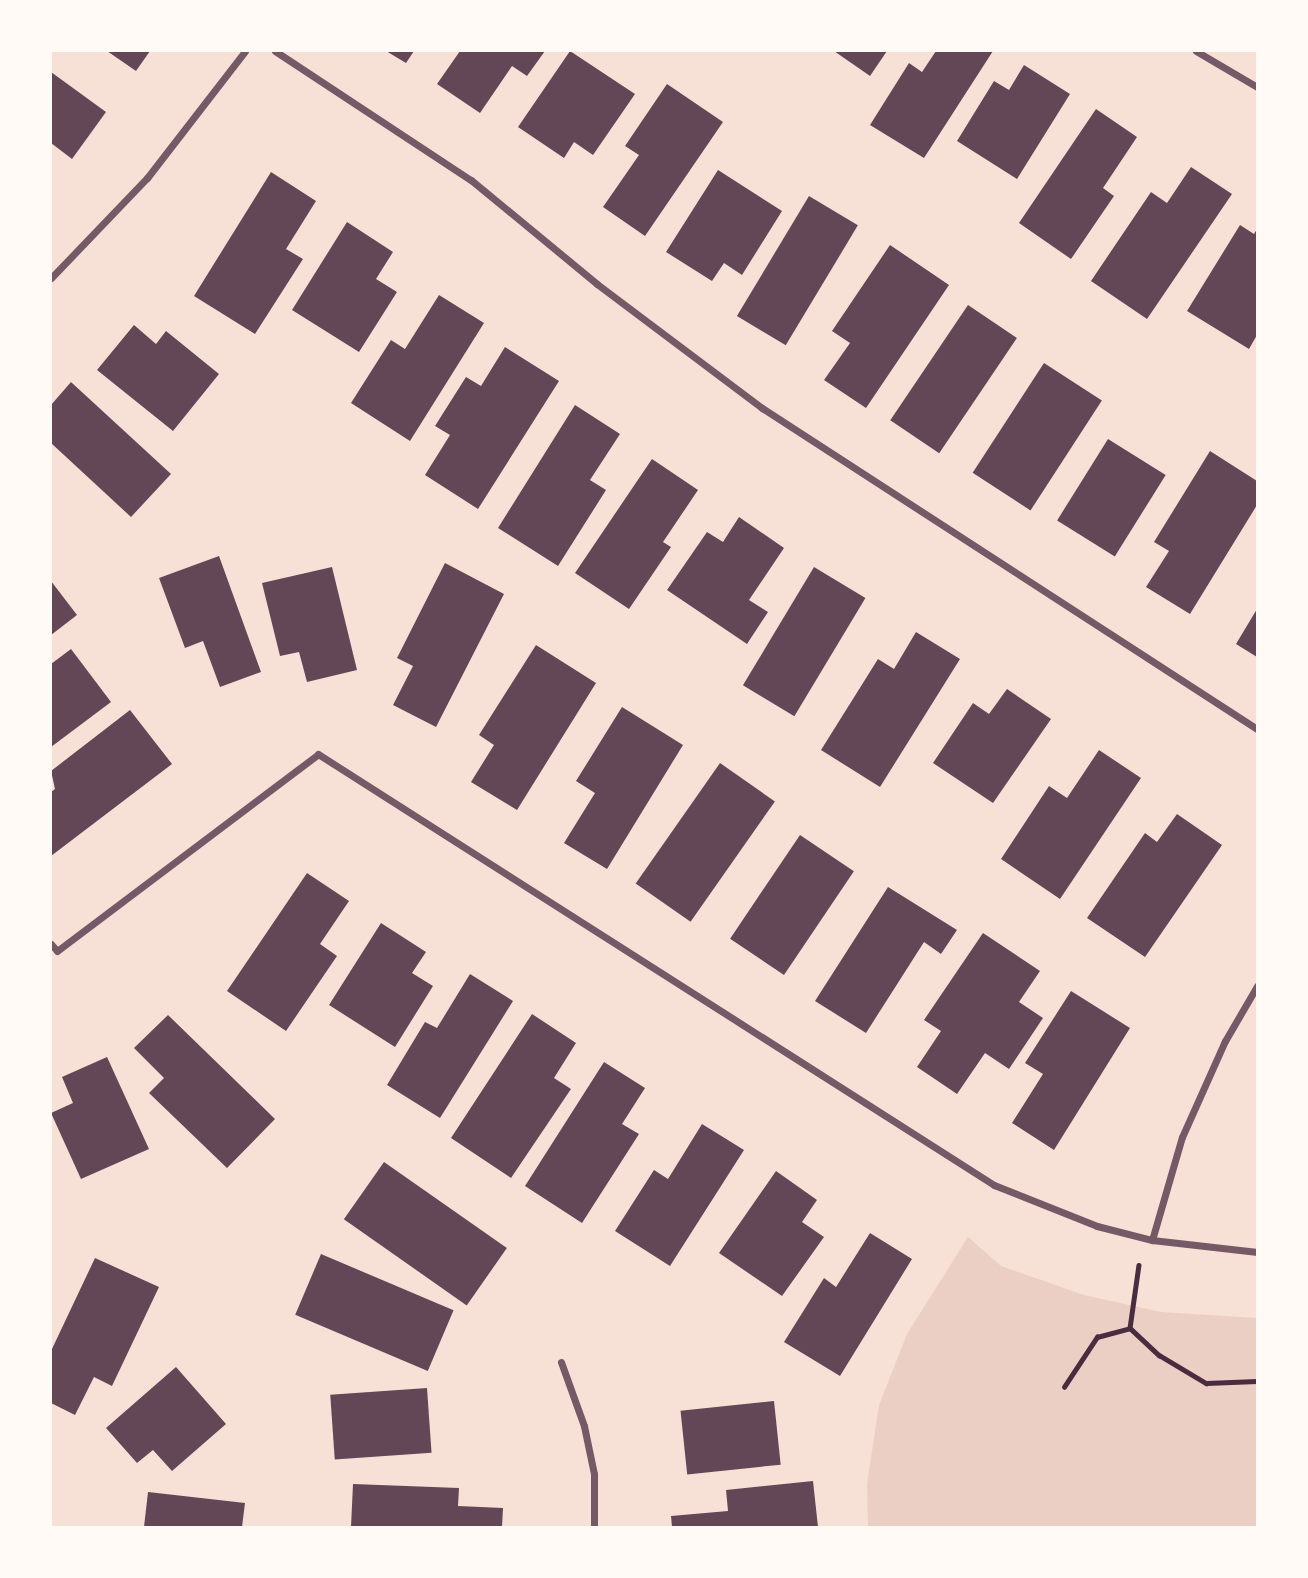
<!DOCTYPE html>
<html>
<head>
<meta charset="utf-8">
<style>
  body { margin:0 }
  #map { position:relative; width:1308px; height:1578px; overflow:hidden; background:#f7e1d7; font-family:Manrope,sans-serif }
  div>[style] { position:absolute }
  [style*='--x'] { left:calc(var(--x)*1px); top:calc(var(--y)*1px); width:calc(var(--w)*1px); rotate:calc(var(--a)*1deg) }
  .green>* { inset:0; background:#ebcfc5 }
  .building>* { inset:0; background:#644757; transform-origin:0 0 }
  .path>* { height:4.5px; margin:-2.25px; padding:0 2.25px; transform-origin:2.25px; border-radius:2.25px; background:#4a2c40 }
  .minor>* { height:7px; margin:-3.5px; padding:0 3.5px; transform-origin:3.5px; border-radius:3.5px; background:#755966 }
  span { translate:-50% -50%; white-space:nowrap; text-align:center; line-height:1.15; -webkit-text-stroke:5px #fffaf5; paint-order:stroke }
  .frame { position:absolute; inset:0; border:52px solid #fffaf5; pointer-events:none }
</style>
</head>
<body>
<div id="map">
  <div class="green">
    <i style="clip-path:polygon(968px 1237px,1001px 1266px,1084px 1295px,1161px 1312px,1257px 1318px,1257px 1527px,868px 1527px,867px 1484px,879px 1405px,907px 1334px)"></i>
  </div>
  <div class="building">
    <i style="clip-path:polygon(107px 51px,150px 51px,136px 71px)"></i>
    <i style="clip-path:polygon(386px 51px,414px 51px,406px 63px)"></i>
    <i style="clip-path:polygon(460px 51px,545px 51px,527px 76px,512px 66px,480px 113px,437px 84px)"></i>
    <i style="clip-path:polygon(570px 51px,635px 94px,593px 155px,574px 142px,564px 158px,518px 127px)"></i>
    <i style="clip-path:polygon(834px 51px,887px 51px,870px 76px)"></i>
    <i style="clip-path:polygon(936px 51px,993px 51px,924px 158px,870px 125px,909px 63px,922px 72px)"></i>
    <i style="clip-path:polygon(1024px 65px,1070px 94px,1017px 179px,957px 141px,994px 81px,1009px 90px)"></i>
    <i style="clip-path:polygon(51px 72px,106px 112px,72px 159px,51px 143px)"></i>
    <i style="clip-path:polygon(667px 84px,723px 122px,645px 236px,603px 207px,639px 155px,625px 146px)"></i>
    <i style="clip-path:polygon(1096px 109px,1137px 137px,1103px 188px,1114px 196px,1071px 259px,1019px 223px)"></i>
    <i style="clip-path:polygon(1191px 167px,1232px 194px,1147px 319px,1091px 281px,1151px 192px,1167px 203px)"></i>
    <i style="clip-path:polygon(718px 170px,782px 211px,742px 275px,724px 263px,712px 281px,666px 252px)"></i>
    <i style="clip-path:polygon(271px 172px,316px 201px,286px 249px,303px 259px,255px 334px,194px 296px)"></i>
    <i style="left:809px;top:196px;width:57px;height:140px;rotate:31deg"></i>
    <i style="clip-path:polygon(347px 222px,393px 252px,376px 279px,397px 292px,359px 352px,292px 310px)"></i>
    <i style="clip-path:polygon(1240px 225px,1254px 234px,1257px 229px,1257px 335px,1249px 349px,1187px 311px)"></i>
    <i style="clip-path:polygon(890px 245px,949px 285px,866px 408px,824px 380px,850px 343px,832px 331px)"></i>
    <i style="clip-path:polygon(439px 295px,484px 323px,410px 441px,351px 403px,391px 340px,405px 349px)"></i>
    <i style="left:968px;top:305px;width:59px;height:139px;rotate:34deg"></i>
    <i style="clip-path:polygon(134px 325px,156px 344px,166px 331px,219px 374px,173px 431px,97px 370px)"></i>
    <i style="clip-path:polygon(505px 347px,559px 381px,478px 509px,425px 475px,450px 435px,435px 426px,466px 377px,481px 386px)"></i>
    <i style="left:1044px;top:363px;width:69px;height:131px;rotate:33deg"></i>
    <i style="clip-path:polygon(71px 382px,171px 474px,131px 517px,51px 443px,51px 405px)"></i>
    <i style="clip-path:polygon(575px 405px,620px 434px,590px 480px,606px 490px,558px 566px,498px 528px)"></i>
    <i style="left:1108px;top:439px;width:68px;height:96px;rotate:32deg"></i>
    <i style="clip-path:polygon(1210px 451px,1257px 481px,1257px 505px,1190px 614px,1146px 587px,1169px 551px,1154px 542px)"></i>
    <i style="clip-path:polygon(652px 459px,698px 490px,663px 542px,671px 547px,629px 609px,575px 573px)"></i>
    <i style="clip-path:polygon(739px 517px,784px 548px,749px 600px,768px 612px,747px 644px,667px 590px,707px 532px,723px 542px)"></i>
    <i style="clip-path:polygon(219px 556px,261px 672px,220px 687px,203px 641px,185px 648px,159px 578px)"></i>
    <i style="clip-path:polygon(445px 563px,504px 594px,436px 727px,393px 705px,413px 666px,397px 658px)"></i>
    <i style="clip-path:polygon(332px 567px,357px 670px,307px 682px,299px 652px,280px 656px,262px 583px)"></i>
    <i style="left:814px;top:567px;width:60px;height:138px;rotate:31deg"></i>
    <i style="clip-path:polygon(51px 581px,77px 615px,51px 635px)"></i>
    <i style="clip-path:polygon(1257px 609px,1257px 657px,1236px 644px)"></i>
    <i style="clip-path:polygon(916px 632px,960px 659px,880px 787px,821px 750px,878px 659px,894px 669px)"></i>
    <i style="clip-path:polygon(536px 645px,596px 683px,517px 810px,471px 782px,494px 745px,479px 735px)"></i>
    <i style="clip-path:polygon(71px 649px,111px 702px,51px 747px,51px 664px)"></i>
    <i style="clip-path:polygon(1007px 689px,1051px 719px,993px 803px,933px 763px,973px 703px,989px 714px)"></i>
    <i style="clip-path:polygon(622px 707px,683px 745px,607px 869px,564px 843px,595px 793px,576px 781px)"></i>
    <i style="clip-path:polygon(130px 710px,172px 764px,51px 856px,51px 792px,55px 789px,51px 771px)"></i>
    <i style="clip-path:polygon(1099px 750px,1141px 778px,1060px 899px,1001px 859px,1049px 786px,1067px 798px)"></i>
    <i style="left:720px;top:763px;width:67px;height:147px;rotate:35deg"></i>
    <i style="clip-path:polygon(1177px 814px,1222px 845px,1145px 957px,1087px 918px,1145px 833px,1157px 842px)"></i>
    <i style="left:800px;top:835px;width:65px;height:125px;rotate:34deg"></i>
    <i style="clip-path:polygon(307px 873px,349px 901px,320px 944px,337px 956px,286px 1031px,227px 991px)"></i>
    <i style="clip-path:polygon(888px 887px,957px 930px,941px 954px,924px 942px,866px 1033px,815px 1001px)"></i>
    <i style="clip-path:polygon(381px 923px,426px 952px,412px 973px,433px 986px,395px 1047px,329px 1005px)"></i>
    <i style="clip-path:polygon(983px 933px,1040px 971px,1019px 1002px,1043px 1018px,1009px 1069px,985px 1053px,957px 1094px,917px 1067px,941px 1031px,924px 1020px)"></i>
    <i style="clip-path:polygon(470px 974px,513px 1001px,440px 1118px,387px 1085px,425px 1022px,437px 1028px)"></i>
    <i style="clip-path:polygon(1071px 991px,1130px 1028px,1054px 1150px,1012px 1123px,1043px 1074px,1025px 1063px)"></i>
    <i style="clip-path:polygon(532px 1014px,576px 1043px,554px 1078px,571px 1089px,511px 1178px,451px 1138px)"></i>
    <i style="clip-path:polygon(168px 1015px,275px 1119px,227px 1168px,149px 1093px,164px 1078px,134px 1048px)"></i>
    <i style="clip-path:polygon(107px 1057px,149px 1149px,81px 1179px,51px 1113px,73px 1103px,62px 1077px)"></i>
    <i style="clip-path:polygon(604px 1062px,645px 1088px,622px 1124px,639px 1134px,582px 1223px,525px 1186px)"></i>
    <i style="clip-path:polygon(702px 1124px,744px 1150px,670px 1266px,615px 1231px,654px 1170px,668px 1179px)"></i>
    <i style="left:384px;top:1162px;width:150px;height:70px;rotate:35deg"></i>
    <i style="clip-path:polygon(776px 1171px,817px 1200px,802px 1222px,824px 1237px,782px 1296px,719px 1253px)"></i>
    <i style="clip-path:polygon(870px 1233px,912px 1259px,840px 1376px,784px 1342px,824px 1278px,836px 1287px)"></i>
    <i style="left:321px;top:1254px;width:144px;height:66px;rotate:23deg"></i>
    <i style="clip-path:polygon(95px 1258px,159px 1287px,112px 1386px,94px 1377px,75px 1415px,51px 1403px,51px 1351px)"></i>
    <i style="clip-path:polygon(176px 1367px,226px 1424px,172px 1471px,153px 1450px,137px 1463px,106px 1428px)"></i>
    <i style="left:427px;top:1388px;width:65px;height:97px;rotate:86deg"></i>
    <i style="left:774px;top:1401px;width:64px;height:94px;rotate:84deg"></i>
    <i style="clip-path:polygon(813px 1481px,818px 1527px,672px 1527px,671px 1516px,728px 1511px,726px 1490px)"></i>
    <i style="clip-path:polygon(353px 1484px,459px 1488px,458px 1506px,503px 1508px,502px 1527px,351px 1527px)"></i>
    <i style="clip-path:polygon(148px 1492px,245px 1503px,242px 1527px,144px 1527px)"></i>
  </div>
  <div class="path">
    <i style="--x:1139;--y:1265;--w:64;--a:98.1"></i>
    <i style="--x:1130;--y:1328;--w:40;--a:43"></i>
    <i style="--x:1159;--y:1355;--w:55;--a:30.8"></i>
    <i style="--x:1206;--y:1383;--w:51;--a:-2.2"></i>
    <i style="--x:1064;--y:1387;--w:60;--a:-56.6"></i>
    <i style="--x:1097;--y:1337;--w:34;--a:-15"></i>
  </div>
  <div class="minor">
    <i style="--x:275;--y:51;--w:235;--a:33.4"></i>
    <i style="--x:471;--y:180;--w:163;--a:39.5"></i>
    <i style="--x:597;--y:284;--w:206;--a:36.9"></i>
    <i style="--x:762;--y:408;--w:590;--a:32.96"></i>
    <i style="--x:1196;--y:51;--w:71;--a:30.5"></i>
    <i style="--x:51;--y:278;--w:139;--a:-46.2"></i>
    <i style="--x:147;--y:178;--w:160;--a:-52.3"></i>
    <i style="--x:51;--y:944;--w:9;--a:49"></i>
    <i style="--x:57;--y:951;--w:327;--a:-37"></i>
    <i style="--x:318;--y:754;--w:802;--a:32.52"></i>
    <i style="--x:994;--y:1185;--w:111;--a:21.7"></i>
    <i style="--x:1097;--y:1226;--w:57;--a:14.3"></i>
    <i style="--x:1152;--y:1240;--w:106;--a:6.5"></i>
    <i style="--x:1152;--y:1240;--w:107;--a:-73.8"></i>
    <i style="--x:1182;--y:1137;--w:105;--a:-65.9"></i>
    <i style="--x:1225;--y:1041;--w:64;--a:-59.8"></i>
    <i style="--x:561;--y:1362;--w:68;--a:70.2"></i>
    <i style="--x:584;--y:1426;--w:49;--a:78.2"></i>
    <i style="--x:594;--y:1474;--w:53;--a:90"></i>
  </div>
  <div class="frame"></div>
</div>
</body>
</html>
